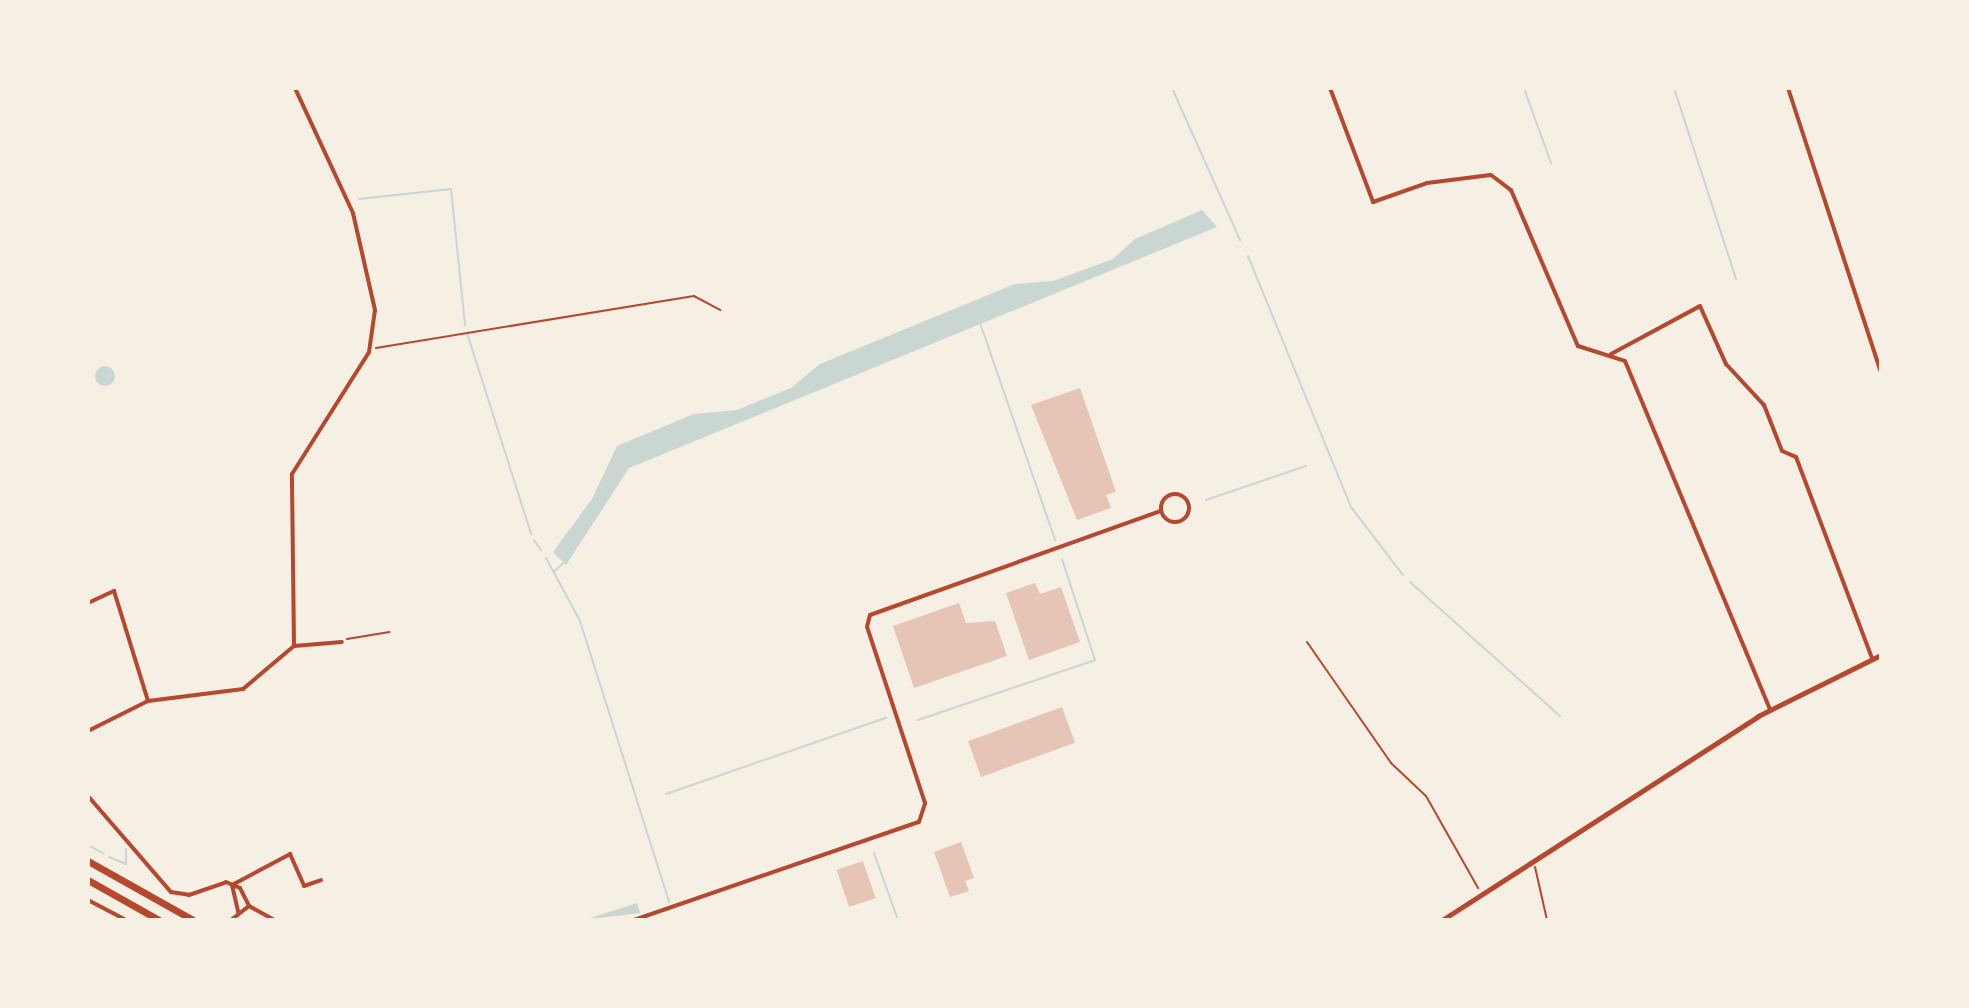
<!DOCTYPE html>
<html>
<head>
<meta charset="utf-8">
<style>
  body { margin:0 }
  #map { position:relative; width:1969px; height:1008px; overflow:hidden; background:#f6efe4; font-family:Commissioner,sans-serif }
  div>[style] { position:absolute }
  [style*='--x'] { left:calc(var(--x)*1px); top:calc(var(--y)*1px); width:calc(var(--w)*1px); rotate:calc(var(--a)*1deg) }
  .water>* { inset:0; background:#c9d6d2 }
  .round { border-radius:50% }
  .stream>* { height:2px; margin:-1px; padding:0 1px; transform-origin:1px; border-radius:1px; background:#c9d6d2 }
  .building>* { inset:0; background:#e6c5b7; transform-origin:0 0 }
  .path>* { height:2px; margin:-1px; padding:0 1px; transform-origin:1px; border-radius:1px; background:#b5482f }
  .minor>* { height:4px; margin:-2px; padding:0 2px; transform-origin:2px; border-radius:2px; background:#b5482f }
  .minor>.ring { margin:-2px; padding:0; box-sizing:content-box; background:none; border:4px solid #b5482f; border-radius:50% }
  .tertiary>* { height:5px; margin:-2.5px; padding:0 2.5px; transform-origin:2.5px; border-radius:2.5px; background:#b5482f }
  .trunk>* { height:7px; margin:-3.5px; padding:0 3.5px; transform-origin:3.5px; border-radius:3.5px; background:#b5482f }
  span { translate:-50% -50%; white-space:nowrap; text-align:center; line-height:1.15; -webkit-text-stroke:6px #f6efe4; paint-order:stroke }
  .frame { position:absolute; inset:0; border:90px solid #f6efe4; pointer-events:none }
</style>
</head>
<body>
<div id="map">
  <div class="water">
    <i style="clip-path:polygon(1202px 210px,1217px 227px,629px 468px,566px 565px,553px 552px,592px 499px,617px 446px,694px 414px,737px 410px,791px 388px,820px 364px,1015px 284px,1053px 281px,1113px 259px,1135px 239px)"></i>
    <i class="round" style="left:95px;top:366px;width:20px;height:20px"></i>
    <i style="clip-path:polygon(637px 903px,640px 913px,584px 920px)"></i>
  </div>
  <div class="stream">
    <i style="--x:1172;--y:88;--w:167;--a:65.9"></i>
    <i style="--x:1524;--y:88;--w:80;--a:70.2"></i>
    <i style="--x:1674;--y:88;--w:201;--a:72"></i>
    <i style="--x:359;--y:199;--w:93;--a:-6.2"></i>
    <i style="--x:451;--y:189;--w:137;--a:84.1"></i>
    <i style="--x:1248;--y:256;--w:271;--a:67.7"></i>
    <i style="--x:1351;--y:507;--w:86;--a:52.6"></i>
    <i style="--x:980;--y:323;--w:230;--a:70.9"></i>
    <i style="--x:467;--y:333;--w:211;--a:72.3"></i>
    <i style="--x:1206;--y:500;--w:106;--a:-18.8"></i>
    <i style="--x:534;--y:540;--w:12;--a:55"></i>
    <i style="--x:546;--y:558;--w:72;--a:61.6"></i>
    <i style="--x:580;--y:621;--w:295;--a:72.4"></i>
    <i style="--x:554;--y:572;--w:14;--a:-45"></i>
    <i style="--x:1410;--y:582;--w:201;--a:41.8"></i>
    <i style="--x:918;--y:720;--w:187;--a:-18.7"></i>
    <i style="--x:1095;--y:660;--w:106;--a:-108.1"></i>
    <i style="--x:666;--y:794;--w:233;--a:-19.1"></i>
    <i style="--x:88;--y:845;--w:18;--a:29"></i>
    <i style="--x:874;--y:853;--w:71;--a:70.3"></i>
    <i style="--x:109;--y:857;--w:18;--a:22"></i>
    <i style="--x:126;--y:864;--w:15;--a:-90"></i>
  </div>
  <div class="building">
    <i style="clip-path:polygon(1080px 388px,1116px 492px,1106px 495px,1111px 508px,1077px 520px,1031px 405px)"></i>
    <i style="clip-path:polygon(1035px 583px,1040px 594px,1061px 587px,1080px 642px,1029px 660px,1006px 593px)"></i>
    <i style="clip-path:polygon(959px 603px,966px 623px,995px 621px,1007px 656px,914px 688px,893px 626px)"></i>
    <i style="left:1062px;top:707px;width:38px;height:100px;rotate:70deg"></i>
    <i style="clip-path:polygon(961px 842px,974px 878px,965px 881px,969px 891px,950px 897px,934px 852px)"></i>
    <i style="left:863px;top:861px;width:39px;height:28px;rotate:71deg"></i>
  </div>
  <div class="path">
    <i style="--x:376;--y:348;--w:322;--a:-9.3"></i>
    <i style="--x:694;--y:296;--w:30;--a:28"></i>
    <i style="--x:347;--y:639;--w:43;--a:-9.5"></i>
    <i style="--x:1307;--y:642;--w:147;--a:55.2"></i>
    <i style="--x:1391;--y:763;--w:48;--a:43.3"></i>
    <i style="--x:1426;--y:796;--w:106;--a:60.5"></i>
    <i style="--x:1535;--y:867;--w:54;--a:77.2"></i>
  </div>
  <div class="minor">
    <i style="--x:1330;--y:88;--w:122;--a:69.3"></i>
    <i style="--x:1373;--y:202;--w:57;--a:-19.4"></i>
    <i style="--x:1427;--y:183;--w:64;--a:-7.1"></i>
    <i style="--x:1491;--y:175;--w:25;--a:37"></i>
    <i style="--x:1511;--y:190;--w:170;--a:66.8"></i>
    <i style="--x:1578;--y:346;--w:49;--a:17.7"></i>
    <i style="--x:1625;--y:361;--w:378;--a:67.4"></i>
    <i style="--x:1788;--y:88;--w:299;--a:71.9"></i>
    <i style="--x:1611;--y:354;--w:101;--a:-28.3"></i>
    <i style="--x:1700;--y:306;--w:64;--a:65.9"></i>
    <i style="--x:1726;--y:364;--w:56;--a:47.2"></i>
    <i style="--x:1764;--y:405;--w:49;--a:68.6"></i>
    <i style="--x:1782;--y:451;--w:15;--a:23"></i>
    <i style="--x:1796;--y:457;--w:215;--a:69.3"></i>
    <i class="ring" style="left:1161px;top:494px;width:24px;height:24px"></i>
    <i style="--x:88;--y:603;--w:29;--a:-25"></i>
    <i style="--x:114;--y:591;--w:115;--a:72.8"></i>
    <i style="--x:294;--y:646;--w:48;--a:-4.8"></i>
    <i style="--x:88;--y:731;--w:67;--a:-26.6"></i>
    <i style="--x:148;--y:701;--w:96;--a:-7.2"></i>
    <i style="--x:243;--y:689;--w:67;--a:-40.1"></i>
    <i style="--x:294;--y:646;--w:172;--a:-90.7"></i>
    <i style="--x:292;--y:474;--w:144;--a:-57.7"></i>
    <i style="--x:369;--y:352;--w:42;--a:-81.9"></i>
    <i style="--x:375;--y:310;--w:99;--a:-102.8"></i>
    <i style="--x:353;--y:213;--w:138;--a:-114.9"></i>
    <i style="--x:88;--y:796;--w:127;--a:49.2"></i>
    <i style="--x:171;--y:892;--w:18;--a:9"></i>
    <i style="--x:189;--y:895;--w:39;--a:-19"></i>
    <i style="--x:226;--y:882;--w:15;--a:23"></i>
    <i style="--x:240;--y:888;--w:20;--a:63"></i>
    <i style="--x:232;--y:885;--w:66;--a:-28.1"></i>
    <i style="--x:290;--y:854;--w:35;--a:66"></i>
    <i style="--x:304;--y:886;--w:18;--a:-19"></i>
    <i style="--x:232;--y:885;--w:28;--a:77"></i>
    <i style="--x:88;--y:900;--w:43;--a:27.8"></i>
    <i style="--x:231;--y:920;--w:23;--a:-38"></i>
    <i style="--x:249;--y:906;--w:29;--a:29"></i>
    <i style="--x:634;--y:920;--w:301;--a:-19"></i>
    <i style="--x:919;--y:822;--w:20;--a:-72"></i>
    <i style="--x:925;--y:803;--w:185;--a:-108.2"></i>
    <i style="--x:867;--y:627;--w:12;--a:-76"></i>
    <i style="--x:870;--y:615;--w:309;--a:-19.7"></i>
  </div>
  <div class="tertiary">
    <i style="--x:1442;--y:920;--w:376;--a:-32.8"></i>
    <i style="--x:1758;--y:716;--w:137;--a:-26.4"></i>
  </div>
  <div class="trunk">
    <i style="--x:88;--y:861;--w:120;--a:29.3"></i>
    <i style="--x:88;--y:880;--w:81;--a:29.4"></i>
  </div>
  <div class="frame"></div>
</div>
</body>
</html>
